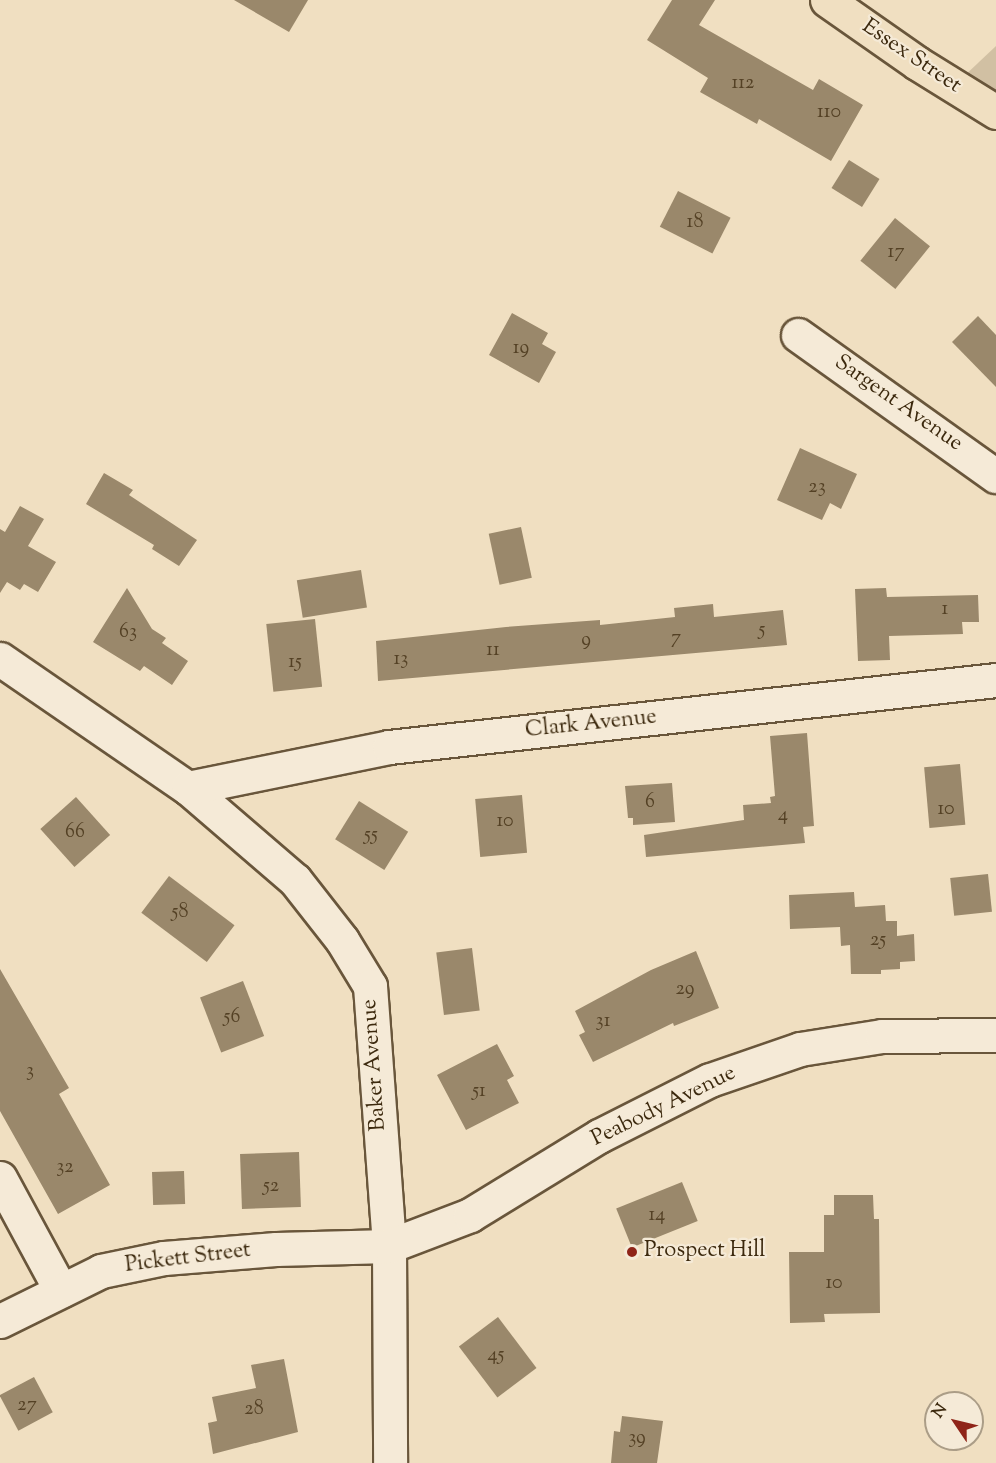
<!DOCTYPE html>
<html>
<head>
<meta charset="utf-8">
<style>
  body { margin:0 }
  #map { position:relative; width:996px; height:1463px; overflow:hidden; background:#f0dfc1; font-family:"Sorts Mill Goudy",serif }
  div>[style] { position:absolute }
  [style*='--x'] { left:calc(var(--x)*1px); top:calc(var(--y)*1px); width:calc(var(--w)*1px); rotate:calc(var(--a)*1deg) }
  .green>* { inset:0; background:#d1c0a3 }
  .building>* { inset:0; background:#9a886b; transform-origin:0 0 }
  .roads { filter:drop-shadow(2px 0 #69563b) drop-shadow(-2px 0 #69563b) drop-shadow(0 2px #69563b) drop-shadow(0 -2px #69563b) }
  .minor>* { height:33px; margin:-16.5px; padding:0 16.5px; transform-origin:16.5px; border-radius:16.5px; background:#f5ead7 }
  .major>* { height:33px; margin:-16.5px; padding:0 16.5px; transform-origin:16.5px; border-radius:16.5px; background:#f0dfc1 }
  .dots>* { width:16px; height:16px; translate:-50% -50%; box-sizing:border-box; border:3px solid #f5ead7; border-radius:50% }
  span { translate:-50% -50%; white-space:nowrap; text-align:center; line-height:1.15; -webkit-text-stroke:4.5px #f5ead7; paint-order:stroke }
  .number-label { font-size:20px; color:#544125 }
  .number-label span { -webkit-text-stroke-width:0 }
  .street-label { font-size:22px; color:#3c290e }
  .poi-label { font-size:22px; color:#3c290e }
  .left { translate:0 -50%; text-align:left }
  .north { position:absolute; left:924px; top:1391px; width:60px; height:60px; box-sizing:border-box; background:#f5ead7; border:2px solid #ab9d87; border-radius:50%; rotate:305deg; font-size:16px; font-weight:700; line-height:24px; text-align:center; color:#3c290e }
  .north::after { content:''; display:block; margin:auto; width:21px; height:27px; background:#8f2418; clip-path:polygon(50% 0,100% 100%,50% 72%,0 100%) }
</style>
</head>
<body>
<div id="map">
  <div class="green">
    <i style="clip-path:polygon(996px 46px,996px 106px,961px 79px)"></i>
  </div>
  <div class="building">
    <i style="clip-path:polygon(234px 0,308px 0,289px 32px)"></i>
    <i style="clip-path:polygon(672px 0,715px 0,699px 25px,813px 90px,819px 79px,863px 105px,831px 161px,759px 119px,757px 124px,700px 92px,708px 78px,647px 40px)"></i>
    <i style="left:849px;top:160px;width:36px;height:33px;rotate:32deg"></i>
    <i style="left:678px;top:191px;width:59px;height:40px;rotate:27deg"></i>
    <i style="left:895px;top:218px;width:45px;height:55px;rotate:39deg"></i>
    <i style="clip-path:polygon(512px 313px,548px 333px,542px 344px,556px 352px,539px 383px,489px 355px)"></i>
    <i style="clip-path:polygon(978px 316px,996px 335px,996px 387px,952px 342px)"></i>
    <i style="clip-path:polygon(800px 448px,857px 474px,841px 509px,830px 503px,822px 520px,777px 500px)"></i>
    <i style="clip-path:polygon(104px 473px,133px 490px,129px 495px,197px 540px,179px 566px,152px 549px,154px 545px,86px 504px)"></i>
    <i style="clip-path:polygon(20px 506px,44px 519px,28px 546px,56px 562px,38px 592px,24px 584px,20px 590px,7px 582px,0 593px,0 529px,5px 532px)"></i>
    <i style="left:521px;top:527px;width:52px;height:33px;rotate:78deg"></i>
    <i style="left:361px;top:570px;width:38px;height:65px;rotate:81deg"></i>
    <i style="clip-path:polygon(127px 588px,152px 629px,166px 638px,162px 643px,188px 661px,172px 685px,144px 666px,140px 671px,93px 642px)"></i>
    <i style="clip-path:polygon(886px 588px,887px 597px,978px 595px,979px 622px,962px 622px,963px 634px,889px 636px,890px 660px,858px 661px,855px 589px)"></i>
    <i style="clip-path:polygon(713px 604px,714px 617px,783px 610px,787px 645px,378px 681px,376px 641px,506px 627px,600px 620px,600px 625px,675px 617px,674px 608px)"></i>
    <i style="left:315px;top:619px;width:68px;height:49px;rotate:84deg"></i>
    <i style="clip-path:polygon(807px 733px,814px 826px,803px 827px,805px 843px,646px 857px,644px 835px,744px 820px,743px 805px,771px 803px,770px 797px,775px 796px,770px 736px)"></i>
    <i style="left:960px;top:764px;width:61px;height:36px;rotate:85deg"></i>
    <i style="clip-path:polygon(672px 783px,675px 822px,633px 825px,633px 818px,628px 818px,625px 786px)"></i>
    <i style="left:522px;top:795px;width:58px;height:47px;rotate:85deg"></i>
    <i style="left:76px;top:797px;width:51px;height:48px;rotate:48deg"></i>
    <i style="left:359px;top:801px;width:58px;height:45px;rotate:32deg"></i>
    <i style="left:988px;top:874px;width:38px;height:38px;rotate:84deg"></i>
    <i style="left:169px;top:876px;width:82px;height:46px;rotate:37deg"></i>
    <i style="clip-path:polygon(854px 892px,855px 907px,885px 905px,886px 921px,897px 921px,897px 936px,914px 934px,915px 961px,900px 962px,900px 969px,881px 970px,881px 974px,851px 974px,850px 945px,841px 946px,840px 927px,790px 929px,789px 895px)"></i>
    <i style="left:472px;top:948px;width:63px;height:36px;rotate:83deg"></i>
    <i style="clip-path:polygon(696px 951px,719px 1008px,674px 1026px,673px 1023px,593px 1062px,579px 1035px,585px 1032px,575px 1011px,651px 970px)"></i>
    <i style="clip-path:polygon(0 969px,69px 1088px,59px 1094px,110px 1185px,58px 1214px,0 1111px)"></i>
    <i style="left:243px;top:981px;width:59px;height:46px;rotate:69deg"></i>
    <i style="clip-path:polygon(497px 1044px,514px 1076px,507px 1080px,519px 1103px,466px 1130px,437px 1075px)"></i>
    <i style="left:299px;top:1152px;width:55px;height:59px;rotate:88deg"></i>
    <i style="left:184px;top:1171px;width:33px;height:32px;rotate:88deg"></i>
    <i style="left:682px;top:1182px;width:42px;height:71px;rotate:68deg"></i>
    <i style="clip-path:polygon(834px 1195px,873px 1195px,874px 1219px,879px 1219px,880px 1313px,824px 1314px,825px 1322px,790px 1323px,789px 1252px,824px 1252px,824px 1215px,834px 1215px)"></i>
    <i style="left:498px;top:1317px;width:64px;height:49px;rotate:53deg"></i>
    <i style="clip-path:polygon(284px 1359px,298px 1432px,213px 1454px,208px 1423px,217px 1421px,212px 1397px,256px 1388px,251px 1365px)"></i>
    <i style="left:34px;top:1377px;width:40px;height:39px;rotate:62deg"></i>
    <i style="clip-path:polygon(622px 1416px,663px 1421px,657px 1463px,611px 1463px,614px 1431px,620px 1432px)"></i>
  </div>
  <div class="roads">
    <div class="minor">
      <i style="--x:798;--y:335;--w:243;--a:35.5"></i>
      <i style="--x:0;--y:659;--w:228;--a:34.5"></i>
      <i style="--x:188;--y:788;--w:141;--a:40.7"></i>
      <i style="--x:295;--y:880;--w:76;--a:51.9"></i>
      <i style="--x:342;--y:940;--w:54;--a:58.7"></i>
      <i style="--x:370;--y:986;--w:261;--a:85.8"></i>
      <i style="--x:389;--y:1246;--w:217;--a:89.7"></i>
      <i style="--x:188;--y:788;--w:205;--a:-11.5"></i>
      <i style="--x:389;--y:747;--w:611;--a:-6.3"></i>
      <i style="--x:0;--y:1178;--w:128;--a:61.6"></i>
      <i style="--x:0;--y:1321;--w:113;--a:-26.3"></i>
      <i style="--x:101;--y:1271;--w:64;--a:-11.7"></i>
      <i style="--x:164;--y:1258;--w:112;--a:-4.6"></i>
      <i style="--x:276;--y:1249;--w:113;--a:-1.5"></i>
      <i style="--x:389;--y:1246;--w:87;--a:-20.9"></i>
      <i style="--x:470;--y:1215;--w:151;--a:-31.5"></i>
      <i style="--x:599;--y:1136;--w:124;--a:-26.8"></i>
      <i style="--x:710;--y:1080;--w:95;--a:-19"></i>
      <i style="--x:800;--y:1049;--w:83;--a:-9"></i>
      <i style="--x:882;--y:1036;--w:114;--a:-0.5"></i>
    </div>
    <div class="major">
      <i style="--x:827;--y:0;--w:110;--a:35"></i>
      <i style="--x:917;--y:63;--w:93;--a:31.8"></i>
    </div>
  </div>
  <div class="dots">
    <i style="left:632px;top:1252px;background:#8f2418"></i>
  </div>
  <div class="number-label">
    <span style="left:743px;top:83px">112</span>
    <span style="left:829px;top:112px">110</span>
    <span style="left:695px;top:222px">18</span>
    <span style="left:896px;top:252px">17</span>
    <span style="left:521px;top:348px">19</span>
    <span style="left:817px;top:487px">23</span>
    <span style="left:945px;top:609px">1</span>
    <span style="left:762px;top:630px">5</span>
    <span style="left:128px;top:632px">63</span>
    <span style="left:676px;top:638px">7</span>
    <span style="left:586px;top:640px">9</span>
    <span style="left:493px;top:650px">11</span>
    <span style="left:401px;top:659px">13</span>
    <span style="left:295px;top:662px">15</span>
    <span style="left:650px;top:802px">6</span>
    <span style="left:946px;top:809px">10</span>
    <span style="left:783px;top:815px">4</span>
    <span style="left:505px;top:821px">10</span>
    <span style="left:75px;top:832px">66</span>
    <span style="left:371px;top:835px">55</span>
    <span style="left:180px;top:912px">58</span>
    <span style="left:878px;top:940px">25</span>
    <span style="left:685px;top:989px">29</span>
    <span style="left:232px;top:1017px">56</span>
    <span style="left:603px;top:1021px">31</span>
    <span style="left:30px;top:1071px">3</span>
    <span style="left:479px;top:1091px">51</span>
    <span style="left:65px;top:1167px">32</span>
    <span style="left:271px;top:1186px">52</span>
    <span style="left:657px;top:1215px">14</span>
    <span style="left:834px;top:1283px">10</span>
    <span style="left:496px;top:1355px">45</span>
    <span style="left:27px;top:1405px">27</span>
    <span style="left:254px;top:1409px">28</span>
    <span style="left:637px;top:1438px">39</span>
  </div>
  <div class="street-label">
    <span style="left:911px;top:57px;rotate:34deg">Essex Street</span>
    <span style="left:898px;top:404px;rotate:35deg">Sargent Avenue</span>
    <span style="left:591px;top:725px;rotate:-6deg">Clark Avenue</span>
    <span style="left:375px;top:1065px;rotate:-94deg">Baker Avenue</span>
    <span style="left:664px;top:1107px;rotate:-26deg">Peabody Avenue</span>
    <span style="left:188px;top:1259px;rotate:-7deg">Pickett Street</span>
  </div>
  <div class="poi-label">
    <span class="left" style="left:644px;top:1252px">Prospect Hill</span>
  </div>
  <div class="north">N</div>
</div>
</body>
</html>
